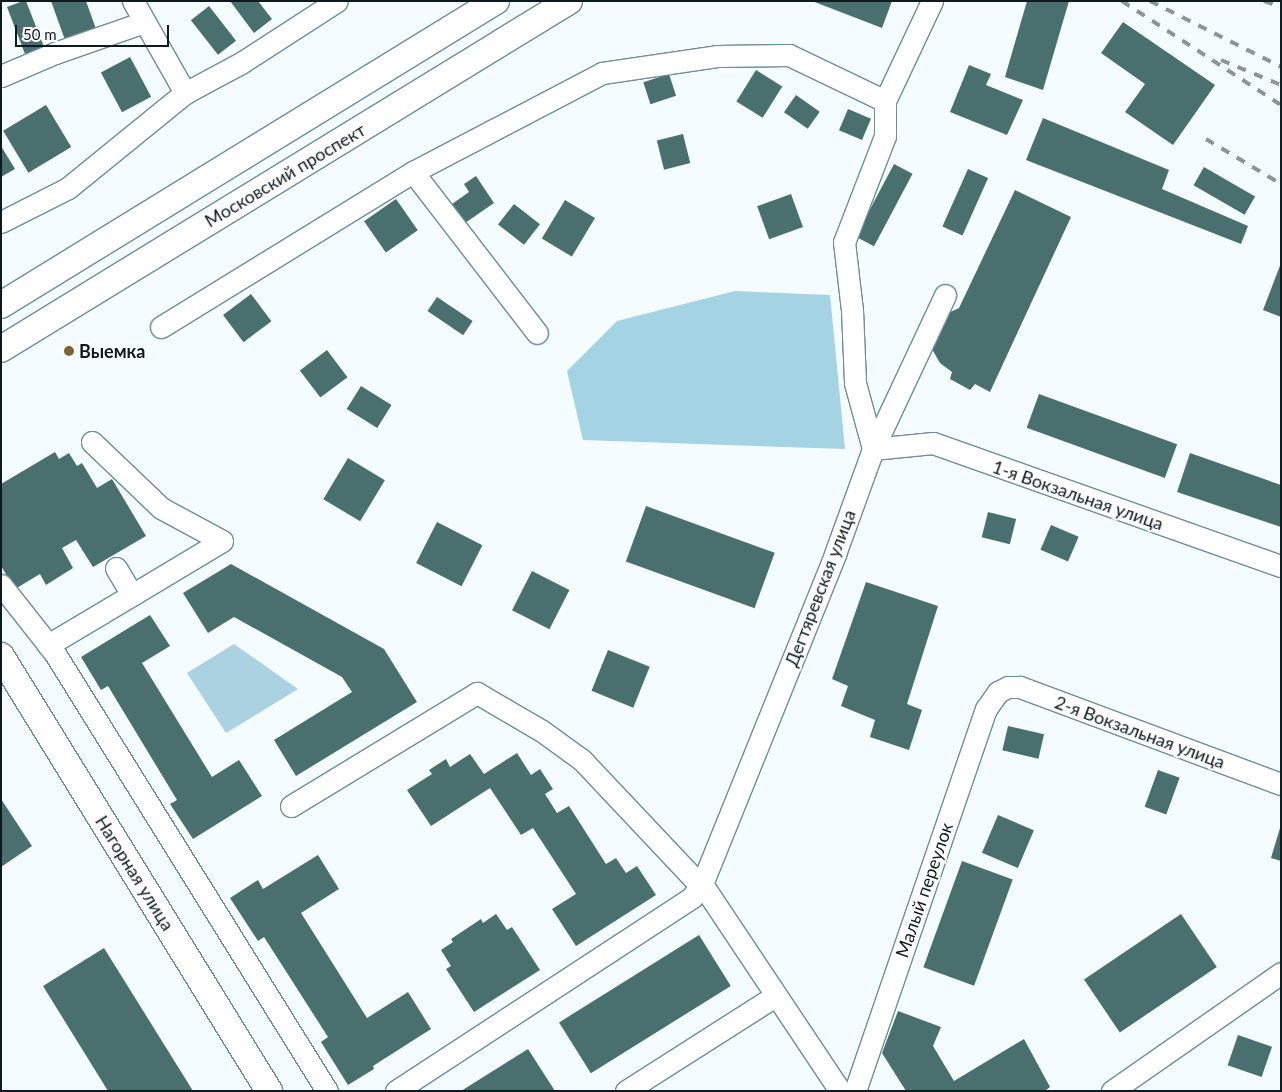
<!DOCTYPE html>
<html>
<head>
<meta charset="utf-8">
<style>
  body { margin:0 }
  #map { position:relative; width:1282px; height:1092px; overflow:hidden; background:#f5fcff; font-family:Lato,sans-serif }
  div>[style] { position:absolute }
  [style*='--x'] { left:calc(var(--x)*1px); top:calc(var(--y)*1px); width:calc(var(--w)*1px); rotate:calc(var(--a)*1deg) }
  .green>* { inset:0; background:#abd2e1 }
  .forest>* { inset:0; background:#a4d3e4 }
  .building>* { inset:0; background:#496f6f; transform-origin:0 0 }
  .roads { filter:drop-shadow(1px 0 #6c8e9b) drop-shadow(-1px 0 #6c8e9b) drop-shadow(0 1px #6c8e9b) drop-shadow(0 -1px #6c8e9b) }
  .minor>* { height:21px; margin:-10.5px; padding:0 10.5px; transform-origin:10.5px; border-radius:10.5px; background:#fff }
  .major>* { height:26px; margin:-13px; padding:0 13px; transform-origin:13px; border-radius:13px; background:#fff }
  .rail>* { height:4px; margin-top:-2px; transform-origin:0; background:repeating-linear-gradient(90deg,#8b9599 0 9px,transparent 0 18px) }
  .dots>* { width:14px; height:14px; translate:-50% -50%; box-sizing:border-box; border:2px solid #fff; border-radius:50% }
  span { translate:-50% -50%; white-space:nowrap; text-align:center; line-height:1.15; -webkit-text-stroke:4px #fff; paint-order:stroke }
  .street-label { font-size:18px; color:#0d1b1f }
  .poi-label { font-size:18px; color:#0d1b1f; font-weight:700 }
  .left { translate:0 -50%; text-align:left }
  .frame { position:absolute; inset:0; border:2px solid #0d1b1f; pointer-events:none }
  .scale { position:absolute; left:15px; top:25px; width:154px; height:22px; box-sizing:border-box; border:2px solid #0d1b1f; border-top:0; padding-left:6px; font-size:15px; line-height:18px; white-space:nowrap; color:#0d1b1f; -webkit-text-stroke:4px #fff; paint-order:stroke }
</style>
</head>
<body>
<div id="map">
  <div class="green">
    <i style="clip-path:polygon(234px 644px,298px 689px,226px 733px,187px 673px)"></i>
  </div>
  <div class="forest">
    <i style="clip-path:polygon(735px 291px,830px 295px,845px 449px,583px 440px,567px 371px,617px 321px)"></i>
  </div>
  <div class="building">
    <i style="clip-path:polygon(23px 1px,26px 1px,44px 47px,25px 54px,7px 7px)"></i>
    <i style="clip-path:polygon(51px 1px,86px 1px,96px 29px,65px 40px)"></i>
    <i style="clip-path:polygon(230px 1px,258px 1px,272px 19px,254px 33px)"></i>
    <i style="clip-path:polygon(812px 1px,892px 1px,882px 28px)"></i>
    <i style="clip-path:polygon(1027px 1px,1069px 1px,1043px 90px,1005px 77px)"></i>
    <i style="left:209px;top:6px;width:44px;height:23px;rotate:52deg"></i>
    <i style="clip-path:polygon(1123px 22px,1215px 85px,1173px 145px,1125px 112px,1145px 84px,1101px 53px)"></i>
    <i style="left:130px;top:57px;width:45px;height:33px;rotate:62deg"></i>
    <i style="clip-path:polygon(969px 65px,991px 74px,986px 85px,1023px 100px,1007px 135px,950px 112px)"></i>
    <i style="left:756px;top:70px;width:31px;height:37px;rotate:32deg"></i>
    <i style="left:669px;top:74px;width:23px;height:27px;rotate:72deg"></i>
    <i style="left:796px;top:95px;width:29px;height:21px;rotate:35deg"></i>
    <i style="left:46px;top:105px;width:49px;height:50px;rotate:59deg"></i>
    <i style="left:848px;top:109px;width:25px;height:23px;rotate:23deg"></i>
    <i style="clip-path:polygon(1043px 118px,1169px 170px,1162px 189px,1248px 226px,1241px 244px,1026px 160px)"></i>
    <i style="left:683px;top:134px;width:30px;height:27px;rotate:76deg"></i>
    <i style="clip-path:polygon(1px 146px,15px 169px,1px 177px)"></i>
    <i style="left:894px;top:164px;width:21px;height:82px;rotate:28deg"></i>
    <i style="left:1204px;top:167px;width:59px;height:21px;rotate:30deg"></i>
    <i style="left:968px;top:169px;width:22px;height:63px;rotate:24deg"></i>
    <i style="clip-path:polygon(476px 176px,494px 203px,465px 223px,452px 204px,469px 192px,464px 184px)"></i>
    <i style="clip-path:polygon(1015px 190px,1071px 217px,990px 392px,975px 384px,970px 390px,950px 379px,952px 372px,940px 363px,932px 349px,933px 335px,946px 314px,959px 308px)"></i>
    <i style="left:791px;top:194px;width:35px;height:36px;rotate:70deg"></i>
    <i style="left:396px;top:199px;width:38px;height:39px;rotate:55deg"></i>
    <i style="left:565px;top:200px;width:35px;height:45px;rotate:31deg"></i>
    <i style="left:514px;top:204px;width:33px;height:26px;rotate:38deg"></i>
    <i style="clip-path:polygon(1281px 263px,1281px 317px,1263px 310px)"></i>
    <i style="left:251px;top:294px;width:34px;height:35px;rotate:53deg"></i>
    <i style="left:437px;top:297px;width:43px;height:17px;rotate:34deg"></i>
    <i style="left:327px;top:350px;width:34px;height:34px;rotate:53deg"></i>
    <i style="left:361px;top:386px;width:36px;height:27px;rotate:32deg"></i>
    <i style="left:1039px;top:394px;width:147px;height:36px;rotate:20deg"></i>
    <i style="clip-path:polygon(55px 452px,59px 459px,69px 453px,77px 466px,82px 463px,97px 488px,112px 479px,146px 536px,93px 567px,76px 540px,62px 548px,73px 568px,46px 585px,40px 574px,15px 589px,1px 566px,1px 484px)"></i>
    <i style="clip-path:polygon(1190px 453px,1281px 485px,1281px 527px,1177px 492px)"></i>
    <i style="left:348px;top:458px;width:43px;height:48px;rotate:31deg"></i>
    <i style="left:646px;top:506px;width:137px;height:59px;rotate:20deg"></i>
    <i style="left:988px;top:512px;width:29px;height:26px;rotate:14deg"></i>
    <i style="left:437px;top:522px;width:51px;height:46px;rotate:27deg"></i>
    <i style="left:1051px;top:525px;width:30px;height:27px;rotate:23deg"></i>
    <i style="clip-path:polygon(231px 564px,384px 649px,417px 702px,296px 776px,274px 740px,352px 692px,342px 677px,234px 617px,208px 633px,183px 593px)"></i>
    <i style="left:532px;top:571px;width:42px;height:44px;rotate:27deg"></i>
    <i style="clip-path:polygon(866px 582px,938px 606px,907px 704px,922px 710px,909px 750px,870px 737px,875px 720px,841px 706px,848px 686px,832px 679px)"></i>
    <i style="clip-path:polygon(150px 615px,170px 646px,142px 663px,212px 777px,239px 760px,262px 796px,193px 839px,170px 804px,177px 800px,108px 686px,101px 690px,81px 657px)"></i>
    <i style="left:608px;top:650px;width:45px;height:44px;rotate:22deg"></i>
    <i style="left:1008px;top:726px;width:37px;height:25px;rotate:13deg"></i>
    <i style="clip-path:polygon(517px 753px,531px 775px,540px 769px,553px 789px,545px 794px,557px 813px,569px 806px,606px 864px,616px 858px,626px 873px,637px 866px,656px 895px,576px 946px,552px 909px,576px 894px,533px 828px,521px 835px,490px 788px,431px 826px,407px 790px,432px 774px,429px 770px,446px 759px,450px 767px,470px 754px,484px 774px)"></i>
    <i style="left:1158px;top:770px;width:23px;height:39px;rotate:20deg"></i>
    <i style="clip-path:polygon(1px 799px,32px 846px,1px 867px)"></i>
    <i style="left:998px;top:815px;width:39px;height:41px;rotate:23deg"></i>
    <i style="clip-path:polygon(1280px 828px,1281px 828px,1281px 861px,1271px 858px)"></i>
    <i style="clip-path:polygon(318px 855px,339px 889px,301px 913px,367px 1018px,408px 992px,431px 1029px,373px 1066px,374px 1069px,348px 1085px,321px 1042px,328px 1037px,264px 937px,258px 941px,230px 898px,258px 880px,263px 889px)"></i>
    <i style="left:962px;top:861px;width:54px;height:113px;rotate:20deg"></i>
    <i style="clip-path:polygon(496px 914px,507px 930px,512px 927px,540px 970px,474px 1012px,446px 969px,451px 966px,441px 950px,453px 942px,451px 939px,481px 919px,483px 923px)"></i>
    <i style="left:1181px;top:914px;width:64px;height:117px;rotate:56deg"></i>
    <i style="left:699px;top:935px;width:60px;height:165px;rotate:58deg"></i>
    <i style="clip-path:polygon(104px 948px,193px 1091px,108px 1091px,43px 986px)"></i>
    <i style="clip-path:polygon(898px 1011px,941px 1027px,933px 1046px,954px 1081px,1024px 1039px,1050px 1087px,1045px 1091px,906px 1091px,882px 1053px)"></i>
    <i style="left:1238px;top:1035px;width:36px;height:32px;rotate:19deg"></i>
    <i style="clip-path:polygon(528px 1049px,555px 1091px,461px 1091px)"></i>
  </div>
  <div class="roads">
    <div class="minor">
      <i style="--x:133;--y:1;--w:106;--a:60.5"></i>
      <i style="--x:932;--y:1;--w:110;--a:115.2"></i>
      <i style="--x:885;--y:101;--w:35;--a:90"></i>
      <i style="--x:885;--y:136;--w:114;--a:111.1"></i>
      <i style="--x:844;--y:242;--w:68;--a:83.3"></i>
      <i style="--x:852;--y:310;--w:73;--a:87.6"></i>
      <i style="--x:855;--y:383;--w:68;--a:74.7"></i>
      <i style="--x:873;--y:449;--w:60;--a:-5.7"></i>
      <i style="--x:933;--y:443;--w:369;--a:19.5"></i>
      <i style="--x:1;--y:76;--w:59;--a:-23.1"></i>
      <i style="--x:55;--y:53;--w:94;--a:-19.2"></i>
      <i style="--x:413;--y:172;--w:203;--a:52.4"></i>
      <i style="--x:1;--y:222;--w:75;--a:-26.9"></i>
      <i style="--x:68;--y:188;--w:151;--a:-39.1"></i>
      <i style="--x:185;--y:93;--w:64;--a:-28.2"></i>
      <i style="--x:241;--y:63;--w:114;--a:-32.9"></i>
      <i style="--x:161;--y:327;--w:296;--a:-31.6"></i>
      <i style="--x:413;--y:172;--w:213;--a:-27.6"></i>
      <i style="--x:602;--y:73;--w:116;--a:-8.4"></i>
      <i style="--x:717;--y:56;--w:72;--a:-0.8"></i>
      <i style="--x:789;--y:55;--w:106;--a:25.6"></i>
      <i style="--x:92;--y:442;--w:95;--a:43.7"></i>
      <i style="--x:161;--y:508;--w:69;--a:28.4"></i>
      <i style="--x:116;--y:568;--w:31;--a:59"></i>
      <i style="--x:132;--y:595;--w:105;--a:-31"></i>
      <i style="--x:1;--y:585;--w:85;--a:51.7"></i>
      <i style="--x:54;--y:652;--w:517;--a:58.12"></i>
      <i style="--x:48;--y:645;--w:98;--a:-30.8"></i>
      <i style="--x:291;--y:806;--w:218;--a:-31.3"></i>
      <i style="--x:477;--y:693;--w:75;--a:30.3"></i>
      <i style="--x:542;--y:731;--w:49;--a:35.9"></i>
      <i style="--x:582;--y:760;--w:172;--a:46.7"></i>
      <i style="--x:702;--y:884;--w:249;--a:56.3"></i>
      <i style="--x:396;--y:1091;--w:354;--a:-33.2"></i>
      <i style="--x:692;--y:897;--w:16;--a:-52"></i>
      <i style="--x:702;--y:884;--w:356;--a:-68"></i>
      <i style="--x:835;--y:554;--w:112;--a:-70.1"></i>
      <i style="--x:873;--y:449;--w:170;--a:-64.9"></i>
      <i style="--x:626;--y:1091;--w:177;--a:-32.5"></i>
      <i style="--x:855;--y:1091;--w:404;--a:-71.1"></i>
      <i style="--x:986;--y:709;--w:21;--a:-55"></i>
      <i style="--x:998;--y:692;--w:11;--a:-27"></i>
      <i style="--x:1008;--y:687;--w:12;--a:0"></i>
      <i style="--x:1020;--y:687;--w:278;--a:20.4"></i>
      <i style="--x:1112;--y:1091;--w:206;--a:-34.9"></i>
    </div>
    <div class="major">
      <i style="--x:1;--y:305;--w:581;--a:-31.56"></i>
      <i style="--x:1;--y:349;--w:666;--a:-31.49"></i>
      <i style="--x:1;--y:656;--w:511;--a:58.36"></i>
    </div>
  </div>
  <div class="rail">
    <i style="--x:1122;--y:1;--w:190;--a:33.2"></i>
    <i style="--x:1150;--y:1;--w:147;--a:26.7"></i>
    <i style="--x:1264;--y:1;--w:18;--a:19"></i>
    <i style="--x:1221;--y:60;--w:65;--a:22.6"></i>
    <i style="--x:1206;--y:139;--w:87;--a:31"></i>
  </div>
  <div class="dots">
    <i style="left:69px;top:351px;background:#776534"></i>
  </div>
  <div class="street-label">
    <span style="left:285px;top:175px;rotate:-31deg">Московский проспект</span>
    <span style="left:1078px;top:495px;rotate:19deg">1-я Вокзальная улица</span>
    <span style="left:820px;top:588px;rotate:-69deg">Дегтяревская улица</span>
    <span style="left:1140px;top:732px;rotate:20deg">2-я Вокзальная улица</span>
    <span style="left:135px;top:873px;rotate:58deg">Нагорная улица</span>
    <span style="left:924px;top:890px;rotate:-71deg">Малый переулок</span>
  </div>
  <div class="poi-label">
    <span class="left" style="left:79px;top:351px">Выемка</span>
  </div>
  <div class="frame"></div>
  <div class="scale">50 m</div>
</div>
</body>
</html>
